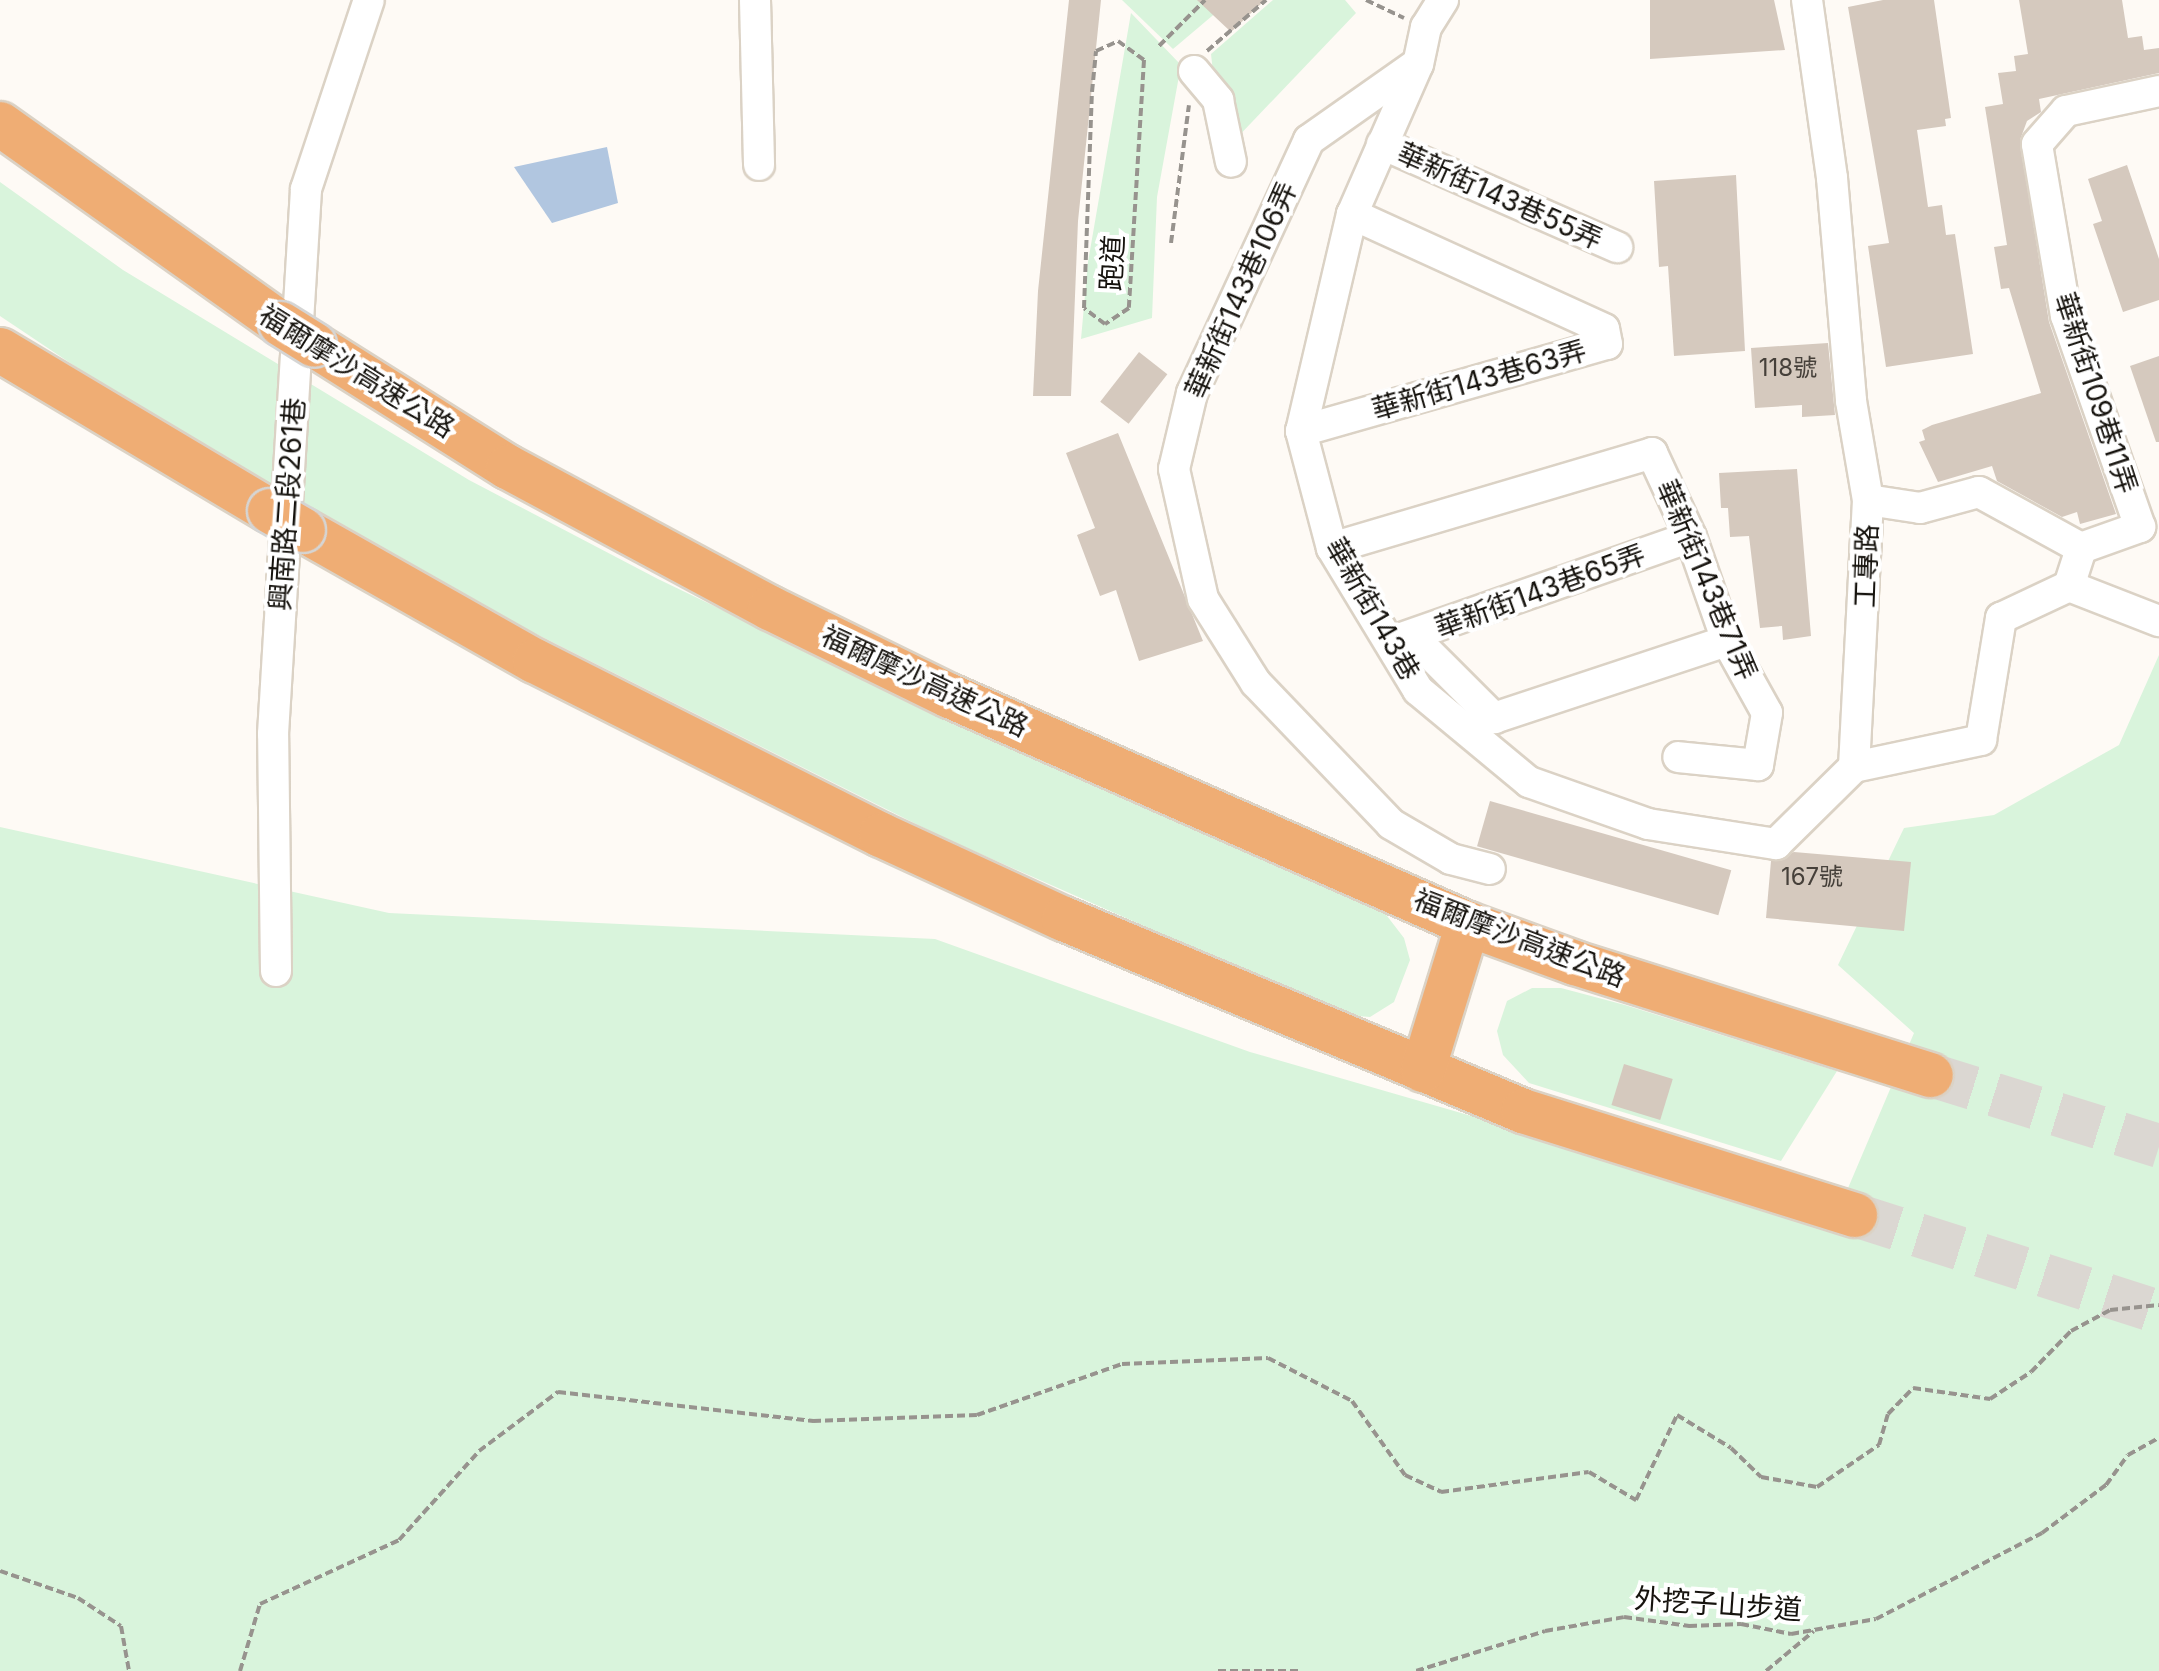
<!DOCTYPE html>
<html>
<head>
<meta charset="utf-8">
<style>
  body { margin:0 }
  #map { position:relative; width:2159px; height:1671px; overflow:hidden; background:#fefaf5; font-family:Inter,"Noto Sans TC",sans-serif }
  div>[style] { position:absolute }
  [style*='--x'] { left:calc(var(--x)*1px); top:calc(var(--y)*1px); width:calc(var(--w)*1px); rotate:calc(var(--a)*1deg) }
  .green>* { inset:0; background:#d9f4dc }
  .water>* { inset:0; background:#b1c6e0 }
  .building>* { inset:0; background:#d5c9be; transform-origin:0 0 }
  .highway-tunnel>* { height:44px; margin-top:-22px; transform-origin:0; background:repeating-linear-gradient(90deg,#dbd7d2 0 44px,transparent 0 66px) }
  .path>* { height:4px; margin-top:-2px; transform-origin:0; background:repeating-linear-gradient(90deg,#97938e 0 8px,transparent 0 12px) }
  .roads { filter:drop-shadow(2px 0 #dbd2c5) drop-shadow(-2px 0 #dbd2c5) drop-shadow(0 2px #dbd2c5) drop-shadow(0 -2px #dbd2c5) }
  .minor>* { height:30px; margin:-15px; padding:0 15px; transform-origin:15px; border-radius:15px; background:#fff }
  .highway>* { height:44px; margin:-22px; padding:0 22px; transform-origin:22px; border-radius:22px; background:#efad74 }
  .bridges { filter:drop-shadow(2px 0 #d5d5d4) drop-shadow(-2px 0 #d5d5d4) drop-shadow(0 2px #d5d5d4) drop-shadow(0 -2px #d5d5d4) }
  .highway-bridge>* { height:44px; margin:-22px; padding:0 22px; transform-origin:22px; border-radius:22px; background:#efad74 }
  span { translate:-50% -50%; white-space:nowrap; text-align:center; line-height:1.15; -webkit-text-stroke:8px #fff; paint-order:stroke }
  .number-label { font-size:24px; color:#46403a }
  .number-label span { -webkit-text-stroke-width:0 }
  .street-label { font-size:28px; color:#16130e }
</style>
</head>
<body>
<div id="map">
  <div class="green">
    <i style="clip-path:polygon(1122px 0,1231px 0,1173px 49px)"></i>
    <i style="clip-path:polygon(1273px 0,1345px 0,1356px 13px,1232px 143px,1215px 89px,1211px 54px)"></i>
    <i style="clip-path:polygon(1131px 13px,1181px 65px,1157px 197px,1152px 318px,1081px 339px,1088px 262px)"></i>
    <i style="clip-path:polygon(0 182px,123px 270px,469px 480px,658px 579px,880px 686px,1384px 912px,1404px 938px,1410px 960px,1394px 1002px,1370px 1017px,1346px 1015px,942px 837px,392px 562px,124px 399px,0 316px)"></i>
    <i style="clip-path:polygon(2159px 655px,2159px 1671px,0 1671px,0 827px,389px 913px,935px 939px,1250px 1052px,1834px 1221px,1914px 1033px,1838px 965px,1904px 828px,1994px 815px,2119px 745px)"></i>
    <i style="clip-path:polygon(1532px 988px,1561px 988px,1625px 1005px,1837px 1071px,1781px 1161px,1529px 1083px,1503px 1055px,1497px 1031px,1507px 1001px)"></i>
  </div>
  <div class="water">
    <i style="clip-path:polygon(607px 147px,618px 203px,552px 223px,514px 167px)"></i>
  </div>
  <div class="building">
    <i style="clip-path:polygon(1069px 0,1101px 0,1078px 221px,1071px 396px,1033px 396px,1038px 291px)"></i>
    <i style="clip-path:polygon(1197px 0,1265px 0,1231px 32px)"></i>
    <i style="clip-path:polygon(1650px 0,1774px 0,1785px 50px,1650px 59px)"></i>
    <i style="clip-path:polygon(1883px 0,1934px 0,1951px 118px,1945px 119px,1946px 126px,1917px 130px,1928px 207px,1942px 205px,1946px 235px,1955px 234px,1973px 354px,1886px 367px,1868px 246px,1889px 243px,1848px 7px)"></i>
    <i style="clip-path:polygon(2019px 0,2122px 0,2128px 38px,2142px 36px,2144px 50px,2159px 48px,2159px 73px,2039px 99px,2041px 112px,2027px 121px,2020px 140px,2049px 322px,2116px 514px,2080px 524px,2077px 512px,2062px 517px,1997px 481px,1992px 466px,1938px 482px,1919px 442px,1925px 440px,1922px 430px,1932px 425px,2041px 393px,2009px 288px,2001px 289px,1994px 247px,2007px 245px,1985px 107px,2003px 104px,1998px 73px,2016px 71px,2014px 56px,2028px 54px)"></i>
    <i style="clip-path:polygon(2127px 165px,2159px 259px,2159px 300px,2123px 312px,2093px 224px,2102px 221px,2088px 179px)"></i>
    <i style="clip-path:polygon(1736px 175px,1745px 351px,1674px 356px,1668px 266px,1659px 267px,1654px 181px)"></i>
    <i style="clip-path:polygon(1828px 343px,1835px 415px,1802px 417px,1802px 405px,1755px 408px,1751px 348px)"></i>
    <i style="left:1139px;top:352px;width:36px;height:63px;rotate:38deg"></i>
    <i style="clip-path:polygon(2159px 356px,2159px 442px,2156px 442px,2130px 366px)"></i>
    <i style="clip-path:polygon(1118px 433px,1203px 641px,1139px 661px,1116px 590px,1100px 596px,1077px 535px,1095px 528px,1066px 453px)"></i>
    <i style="clip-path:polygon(1797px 469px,1811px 636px,1783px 640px,1782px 626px,1760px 628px,1749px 536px,1730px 537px,1728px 508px,1721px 508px,1719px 473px)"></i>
    <i style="left:1490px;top:801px;width:251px;height:47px;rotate:16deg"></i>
    <i style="clip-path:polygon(1794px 852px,1911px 862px,1904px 931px,1766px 918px,1771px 861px)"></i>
    <i style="left:1624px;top:1064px;width:51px;height:43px;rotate:17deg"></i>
  </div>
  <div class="highway-tunnel">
    <i style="--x:1931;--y:1075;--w:239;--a:17.3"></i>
    <i style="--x:1855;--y:1215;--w:319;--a:17.7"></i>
  </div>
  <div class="path">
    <i style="--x:1366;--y:0;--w:42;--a:25.3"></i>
    <i style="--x:1118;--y:41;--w:32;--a:36"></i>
    <i style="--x:1144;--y:60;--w:248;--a:93.5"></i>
    <i style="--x:1129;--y:308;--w:29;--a:146"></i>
    <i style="--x:1105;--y:324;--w:26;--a:-143"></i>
    <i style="--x:1084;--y:308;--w:216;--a:-87.9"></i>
    <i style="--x:1092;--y:92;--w:41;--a:-84.4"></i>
    <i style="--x:1096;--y:51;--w:24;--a:-24"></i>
    <i style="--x:1159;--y:46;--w:65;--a:-45"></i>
    <i style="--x:1207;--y:51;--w:78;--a:-40.8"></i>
    <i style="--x:1171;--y:243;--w:139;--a:-82.6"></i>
    <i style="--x:0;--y:1571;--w:83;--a:19.1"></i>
    <i style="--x:78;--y:1598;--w:51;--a:33.1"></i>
    <i style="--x:121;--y:1626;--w:46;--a:79.9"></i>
    <i style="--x:240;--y:1671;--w:70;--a:-73.4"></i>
    <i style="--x:260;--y:1604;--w:153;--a:-24.7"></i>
    <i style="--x:399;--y:1540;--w:120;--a:-48"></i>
    <i style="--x:479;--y:1451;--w:99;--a:-36.8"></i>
    <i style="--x:558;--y:1392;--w:257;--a:6.5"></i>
    <i style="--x:813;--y:1421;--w:164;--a:-2.1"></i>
    <i style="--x:977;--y:1415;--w:154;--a:-19.4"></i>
    <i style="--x:1122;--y:1364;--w:146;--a:-2.4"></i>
    <i style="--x:1268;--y:1358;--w:94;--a:27.1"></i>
    <i style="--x:1352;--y:1401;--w:91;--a:54.4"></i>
    <i style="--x:1405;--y:1475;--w:40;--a:25"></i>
    <i style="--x:1441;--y:1492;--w:149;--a:-7.7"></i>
    <i style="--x:1589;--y:1472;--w:55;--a:30.8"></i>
    <i style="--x:1636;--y:1500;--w:94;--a:-64.2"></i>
    <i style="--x:1677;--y:1415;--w:63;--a:31.4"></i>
    <i style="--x:1731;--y:1448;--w:42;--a:44"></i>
    <i style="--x:1761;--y:1477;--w:57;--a:10.1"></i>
    <i style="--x:1817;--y:1487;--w:75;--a:-34.1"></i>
    <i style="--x:1879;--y:1445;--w:32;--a:-74"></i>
    <i style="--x:1888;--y:1414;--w:36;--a:-46"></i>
    <i style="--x:1913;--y:1388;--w:78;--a:8.1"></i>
    <i style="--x:1990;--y:1399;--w:49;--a:-33.4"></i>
    <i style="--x:2031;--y:1372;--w:57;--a:-45.7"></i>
    <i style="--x:2071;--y:1331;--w:44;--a:-28.3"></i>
    <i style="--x:2110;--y:1310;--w:49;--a:-5.8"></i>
    <i style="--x:1218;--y:1671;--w:80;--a:0"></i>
    <i style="--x:1416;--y:1671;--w:135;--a:-17.2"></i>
    <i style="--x:1545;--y:1631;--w:80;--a:-10"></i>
    <i style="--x:1624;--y:1617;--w:66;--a:7.9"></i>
    <i style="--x:1689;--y:1626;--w:52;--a:-2.2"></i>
    <i style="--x:1741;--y:1624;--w:51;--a:11.3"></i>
    <i style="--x:1791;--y:1634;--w:86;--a:-10"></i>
    <i style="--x:1876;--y:1619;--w:187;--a:-27.4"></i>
    <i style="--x:2042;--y:1533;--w:80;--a:-36.9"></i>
    <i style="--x:2106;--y:1485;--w:37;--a:-54"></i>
    <i style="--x:2128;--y:1455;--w:35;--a:-29"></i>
    <i style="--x:1766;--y:1671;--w:62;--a:-39.8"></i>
  </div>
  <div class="roads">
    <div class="minor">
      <i style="--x:755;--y:0;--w:165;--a:88.6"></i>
      <i style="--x:1443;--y:0;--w:32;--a:122"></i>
      <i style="--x:1426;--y:27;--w:38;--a:102"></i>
      <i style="--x:1418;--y:64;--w:164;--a:113.7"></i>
      <i style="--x:1352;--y:214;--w:223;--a:103.2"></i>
      <i style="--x:1301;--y:431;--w:121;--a:75.2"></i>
      <i style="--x:1332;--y:548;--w:166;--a:58.8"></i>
      <i style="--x:1418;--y:690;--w:144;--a:39.7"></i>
      <i style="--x:1529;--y:782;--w:126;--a:19.4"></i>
      <i style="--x:1648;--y:824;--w:130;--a:8.9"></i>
      <i style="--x:1776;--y:844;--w:110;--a:-44.6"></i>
      <i style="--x:1807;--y:0;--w:180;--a:82"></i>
      <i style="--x:1832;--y:178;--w:224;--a:85.1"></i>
      <i style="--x:1851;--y:401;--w:100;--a:80.3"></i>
      <i style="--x:1868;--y:500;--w:267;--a:93"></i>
      <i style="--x:1417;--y:64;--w:132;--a:144.9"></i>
      <i style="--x:1309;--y:140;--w:279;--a:114.8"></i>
      <i style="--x:1192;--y:393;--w:78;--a:103.3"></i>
      <i style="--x:1174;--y:469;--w:133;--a:77.4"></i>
      <i style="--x:1203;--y:599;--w:99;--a:57.8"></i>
      <i style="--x:1256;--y:683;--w:195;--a:46.2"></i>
      <i style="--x:1391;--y:824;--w:69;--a:30.3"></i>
      <i style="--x:1451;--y:859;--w:40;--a:14.4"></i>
      <i style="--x:1194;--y:71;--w:38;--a:50"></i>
      <i style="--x:1218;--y:100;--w:63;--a:78.2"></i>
      <i style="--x:1382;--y:144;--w:257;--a:23.7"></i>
      <i style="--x:1301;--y:431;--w:318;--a:-15.9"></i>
      <i style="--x:1607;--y:344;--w:15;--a:-101"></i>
      <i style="--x:1604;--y:329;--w:277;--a:-155.5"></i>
      <i style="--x:1868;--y:500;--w:53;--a:8.7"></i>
      <i style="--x:1920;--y:508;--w:61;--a:-15.2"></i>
      <i style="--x:1979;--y:492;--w:116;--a:28.8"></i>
      <i style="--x:1332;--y:548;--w:334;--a:-16.5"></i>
      <i style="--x:1652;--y:453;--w:93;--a:65.1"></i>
      <i style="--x:1691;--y:537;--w:110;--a:70.9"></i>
      <i style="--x:1727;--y:641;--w:82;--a:60.9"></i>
      <i style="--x:1767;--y:713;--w:53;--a:99.8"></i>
      <i style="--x:1758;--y:765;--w:80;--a:-174.3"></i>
      <i style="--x:2081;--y:548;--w:63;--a:-19.6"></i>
      <i style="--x:2140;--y:527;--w:224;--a:-109.3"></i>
      <i style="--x:2066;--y:316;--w:174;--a:-99.6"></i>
      <i style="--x:2037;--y:144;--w:44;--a:-48.7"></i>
      <i style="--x:2066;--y:111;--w:95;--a:-12.1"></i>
      <i style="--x:2069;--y:586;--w:97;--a:21.3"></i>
      <i style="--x:1413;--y:637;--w:115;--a:45"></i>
      <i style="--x:1494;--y:718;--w:245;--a:-18.3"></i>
      <i style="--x:1399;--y:639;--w:309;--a:-19.3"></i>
      <i style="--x:1854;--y:767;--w:130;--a:-12"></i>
      <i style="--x:1981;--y:740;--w:124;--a:-80.7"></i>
      <i style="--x:2001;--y:618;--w:75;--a:-25.2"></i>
      <i style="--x:2069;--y:586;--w:40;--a:-72"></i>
      <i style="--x:276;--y:971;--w:237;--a:-90.7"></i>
      <i style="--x:273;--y:734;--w:546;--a:-86.53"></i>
      <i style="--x:306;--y:189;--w:199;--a:-71.6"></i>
    </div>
    <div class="highway">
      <i style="--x:0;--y:124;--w:345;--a:35.4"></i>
      <i style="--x:314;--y:345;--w:229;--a:32.2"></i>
      <i style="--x:508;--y:467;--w:298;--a:28.3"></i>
      <i style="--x:770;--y:608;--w:200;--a:26.1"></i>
      <i style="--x:950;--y:696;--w:566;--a:23.76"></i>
      <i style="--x:1468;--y:924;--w:114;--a:20"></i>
      <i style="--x:1575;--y:963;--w:373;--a:17.5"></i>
      <i style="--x:0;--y:350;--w:314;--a:30.8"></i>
      <i style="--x:303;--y:530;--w:266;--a:29.5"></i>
      <i style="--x:535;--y:661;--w:387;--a:26.7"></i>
      <i style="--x:881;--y:835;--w:201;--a:24.7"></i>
      <i style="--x:1064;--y:919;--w:498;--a:22.7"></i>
      <i style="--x:1523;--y:1111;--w:348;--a:17.4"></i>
      <i style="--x:1423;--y:1070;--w:153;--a:-72.9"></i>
    </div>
  </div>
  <div class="bridges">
    <div class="highway-bridge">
      <i style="--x:281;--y:324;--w:39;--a:32"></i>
      <i style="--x:270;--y:511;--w:38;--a:30"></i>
    </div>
  </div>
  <div class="number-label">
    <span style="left:1788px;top:368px">118號</span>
    <span style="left:1812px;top:877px">167號</span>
  </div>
  <div class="street-label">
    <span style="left:1500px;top:196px;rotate:24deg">華新街143巷55弄</span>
    <span style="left:1112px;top:263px;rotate:-87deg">跑道</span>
    <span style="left:1241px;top:290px;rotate:-66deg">華新街143巷106弄</span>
    <span style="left:357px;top:371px;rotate:32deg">福爾摩沙高速公路</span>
    <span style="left:1479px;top:380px;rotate:-16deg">華新街143巷63弄</span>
    <span style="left:2096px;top:393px;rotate:72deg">華新街109巷11弄</span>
    <span style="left:287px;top:504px;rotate:-86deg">興南路二段261巷</span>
    <span style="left:1866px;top:566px;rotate:-88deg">工專路</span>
    <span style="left:1707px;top:580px;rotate:67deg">華新街143巷71弄</span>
    <span style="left:1540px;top:591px;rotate:-20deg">華新街143巷65弄</span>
    <span style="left:1373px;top:609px;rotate:60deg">華新街143巷</span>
    <span style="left:925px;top:681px;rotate:25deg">福爾摩沙高速公路</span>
    <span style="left:1520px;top:938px;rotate:21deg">福爾摩沙高速公路</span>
    <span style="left:1718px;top:1604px;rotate:4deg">外挖子山步道</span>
  </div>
</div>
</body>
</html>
